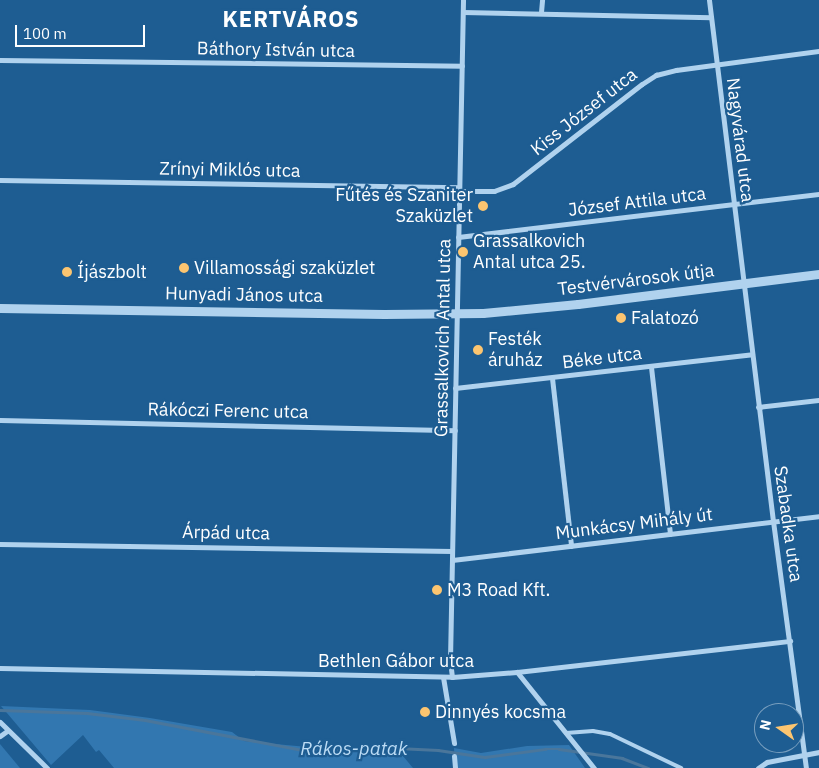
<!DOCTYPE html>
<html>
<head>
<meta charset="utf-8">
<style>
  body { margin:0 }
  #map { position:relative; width:819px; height:768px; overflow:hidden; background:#1e5d92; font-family:"IBM Plex Sans",sans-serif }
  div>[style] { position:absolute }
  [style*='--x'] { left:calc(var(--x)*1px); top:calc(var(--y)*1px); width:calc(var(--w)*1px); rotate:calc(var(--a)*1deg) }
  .green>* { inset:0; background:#3277b0 }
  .stream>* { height:2.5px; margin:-1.25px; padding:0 1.25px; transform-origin:1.25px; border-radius:1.25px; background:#4a769b }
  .service>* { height:4px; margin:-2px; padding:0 2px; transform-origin:2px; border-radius:2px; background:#b0d2ee }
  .minor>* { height:5px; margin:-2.5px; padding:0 2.5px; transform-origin:2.5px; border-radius:2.5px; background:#b0d2ee }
  .tertiary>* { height:9px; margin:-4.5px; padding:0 4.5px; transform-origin:4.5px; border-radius:4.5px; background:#b0d2ee }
  .dots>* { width:14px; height:14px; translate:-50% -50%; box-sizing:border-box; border:2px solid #1e5d92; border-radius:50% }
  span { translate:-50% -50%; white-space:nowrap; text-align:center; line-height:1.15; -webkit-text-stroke:4.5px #1e5d92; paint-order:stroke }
  .street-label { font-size:18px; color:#fff }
  .poi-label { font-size:18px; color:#fff }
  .right { translate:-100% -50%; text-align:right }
  .left { translate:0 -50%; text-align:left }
  .water-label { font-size:19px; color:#bcdcf5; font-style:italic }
  .district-label { font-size:22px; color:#fff; font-weight:700; letter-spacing:1px }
  .north { position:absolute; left:754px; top:703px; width:50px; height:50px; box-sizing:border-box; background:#1e5d92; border:1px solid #789ebe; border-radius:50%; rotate:283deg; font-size:14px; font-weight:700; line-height:20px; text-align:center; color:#fff }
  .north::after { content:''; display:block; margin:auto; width:18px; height:22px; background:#fcc570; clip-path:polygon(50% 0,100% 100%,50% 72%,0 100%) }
  .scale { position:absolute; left:15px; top:25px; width:130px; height:22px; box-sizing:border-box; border:2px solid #fff; border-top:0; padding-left:6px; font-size:15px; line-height:18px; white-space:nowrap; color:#fff; -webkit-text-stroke:4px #1e5d92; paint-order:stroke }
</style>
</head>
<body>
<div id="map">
  <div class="green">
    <i style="clip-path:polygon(1px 706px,90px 710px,150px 718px,232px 732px,244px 741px,403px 756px,413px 768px,114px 768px,99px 750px,96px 752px,83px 735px,51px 765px)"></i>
    <i style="clip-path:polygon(0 744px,20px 768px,0 768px)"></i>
    <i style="clip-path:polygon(569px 745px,585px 768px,455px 768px,454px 748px,481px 753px,527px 746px)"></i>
  </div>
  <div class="stream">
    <i style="--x:0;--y:710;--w:87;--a:2"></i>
    <i style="--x:87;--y:713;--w:58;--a:6.9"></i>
    <i style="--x:145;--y:720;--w:160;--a:10.8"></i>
    <i style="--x:302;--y:750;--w:16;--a:7"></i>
    <i style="--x:318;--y:752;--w:59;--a:-4.8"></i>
    <i style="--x:377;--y:747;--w:61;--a:2.8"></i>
    <i style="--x:438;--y:750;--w:48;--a:8.5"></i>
    <i style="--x:485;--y:757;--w:61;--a:-7.6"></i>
    <i style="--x:545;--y:749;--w:14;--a:0"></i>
    <i style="--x:559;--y:749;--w:64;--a:8.1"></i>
    <i style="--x:622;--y:758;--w:28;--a:21"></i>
  </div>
  <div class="service">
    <i style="--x:566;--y:733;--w:27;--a:-4"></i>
    <i style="--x:593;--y:731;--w:17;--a:10"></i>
    <i style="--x:610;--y:734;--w:79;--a:25.6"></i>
  </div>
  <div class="minor">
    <i style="--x:709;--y:0;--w:525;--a:83"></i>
    <i style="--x:773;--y:521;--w:249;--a:82.4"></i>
    <i style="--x:463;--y:12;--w:248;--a:1.2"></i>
    <i style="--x:541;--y:12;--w:12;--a:-85"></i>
    <i style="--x:0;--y:60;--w:462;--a:0.7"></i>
    <i style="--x:0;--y:180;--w:459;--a:0.9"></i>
    <i style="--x:459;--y:191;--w:35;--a:0"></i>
    <i style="--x:494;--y:191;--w:20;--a:-20"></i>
    <i style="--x:513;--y:184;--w:163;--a:-37.8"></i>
    <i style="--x:642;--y:84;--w:17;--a:-33"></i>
    <i style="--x:656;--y:75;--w:21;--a:-14"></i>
    <i style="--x:676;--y:70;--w:144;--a:-7.6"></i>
    <i style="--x:458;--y:237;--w:364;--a:-6.8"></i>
    <i style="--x:651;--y:367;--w:168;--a:83.5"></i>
    <i style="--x:552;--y:378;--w:169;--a:83.5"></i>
    <i style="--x:455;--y:388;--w:299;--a:-6.5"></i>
    <i style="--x:758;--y:407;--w:61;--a:-6.5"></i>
    <i style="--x:0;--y:420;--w:455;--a:1.3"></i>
    <i style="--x:0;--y:544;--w:452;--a:0.9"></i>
    <i style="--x:452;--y:560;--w:370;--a:-6.8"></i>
    <i style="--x:0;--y:668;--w:452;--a:1.1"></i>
    <i style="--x:452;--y:677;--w:65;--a:-4.4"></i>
    <i style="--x:517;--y:672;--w:275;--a:-6.5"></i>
    <i style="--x:517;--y:672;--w:123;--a:51.3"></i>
    <i style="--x:443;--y:677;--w:67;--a:80.5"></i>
    <i style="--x:452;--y:677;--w:17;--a:-97"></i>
    <i style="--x:450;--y:660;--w:660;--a:-88.87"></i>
    <i style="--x:0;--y:722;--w:66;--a:44.4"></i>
    <i style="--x:0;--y:736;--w:9;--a:-36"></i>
    <i style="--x:454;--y:756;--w:12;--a:85"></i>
    <i style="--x:758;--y:768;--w:11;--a:-34"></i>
    <i style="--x:767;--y:762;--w:53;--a:-10.9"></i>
  </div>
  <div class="tertiary">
    <i style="--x:0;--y:308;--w:384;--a:0.9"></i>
    <i style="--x:384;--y:314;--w:99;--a:-0.6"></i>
    <i style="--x:483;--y:313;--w:95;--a:-5.4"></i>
    <i style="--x:578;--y:304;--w:243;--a:-7.1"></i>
  </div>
  <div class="dots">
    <i style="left:483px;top:206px;background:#fcc570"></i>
    <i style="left:463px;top:252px;background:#fcc570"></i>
    <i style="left:184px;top:268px;background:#fcc570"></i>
    <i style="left:67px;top:272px;background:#fcc570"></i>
    <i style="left:621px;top:318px;background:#fcc570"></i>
    <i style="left:478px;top:350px;background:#fcc570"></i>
    <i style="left:437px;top:590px;background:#fcc570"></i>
    <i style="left:425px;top:712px;background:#fcc570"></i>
  </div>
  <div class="street-label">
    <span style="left:276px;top:50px;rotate:1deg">Báthory István utca</span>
    <span style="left:584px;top:112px;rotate:-38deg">Kiss József utca</span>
    <span style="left:740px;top:140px;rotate:83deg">Nagyvárad utca</span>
    <span style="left:230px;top:170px;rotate:1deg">Zrínyi Miklós utca</span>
    <span style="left:637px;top:202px;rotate:-7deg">József Attila utca</span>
    <span style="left:636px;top:280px;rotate:-7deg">Testvérvárosok útja</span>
    <span style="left:244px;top:295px;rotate:1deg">Hunyadi János utca</span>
    <span style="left:443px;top:338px;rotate:-89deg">Grassalkovich Antal utca</span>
    <span style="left:602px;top:358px;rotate:-7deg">Béke utca</span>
    <span style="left:228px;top:411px;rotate:1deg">Rákóczi Ferenc utca</span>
    <span style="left:634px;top:524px;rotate:-7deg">Munkácsy Mihály út</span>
    <span style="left:788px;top:524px;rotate:82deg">Szabadka utca</span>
    <span style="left:226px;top:533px;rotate:1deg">Árpád utca</span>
    <span style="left:396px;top:661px">Bethlen Gábor utca</span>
  </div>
  <div class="poi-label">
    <span class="right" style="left:473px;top:206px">Fűtés és Szaniter<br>Szaküzlet</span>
    <span class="left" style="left:473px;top:252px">Grassalkovich<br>Antal utca 25.</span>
    <span class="left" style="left:194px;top:268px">Villamossági szaküzlet</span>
    <span class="left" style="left:77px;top:272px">Íjászbolt</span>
    <span class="left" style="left:631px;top:318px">Falatozó</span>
    <span class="left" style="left:488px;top:350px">Festék<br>áruház</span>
    <span class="left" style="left:447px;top:590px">M3 Road Kft.</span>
    <span class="left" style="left:435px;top:712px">Dinnyés kocsma</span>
  </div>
  <div class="water-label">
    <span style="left:354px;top:749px">Rákos-patak</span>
  </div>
  <div class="district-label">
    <span style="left:291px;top:19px">KERTVÁROS</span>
  </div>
  <div class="north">N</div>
  <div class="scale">100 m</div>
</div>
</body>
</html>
